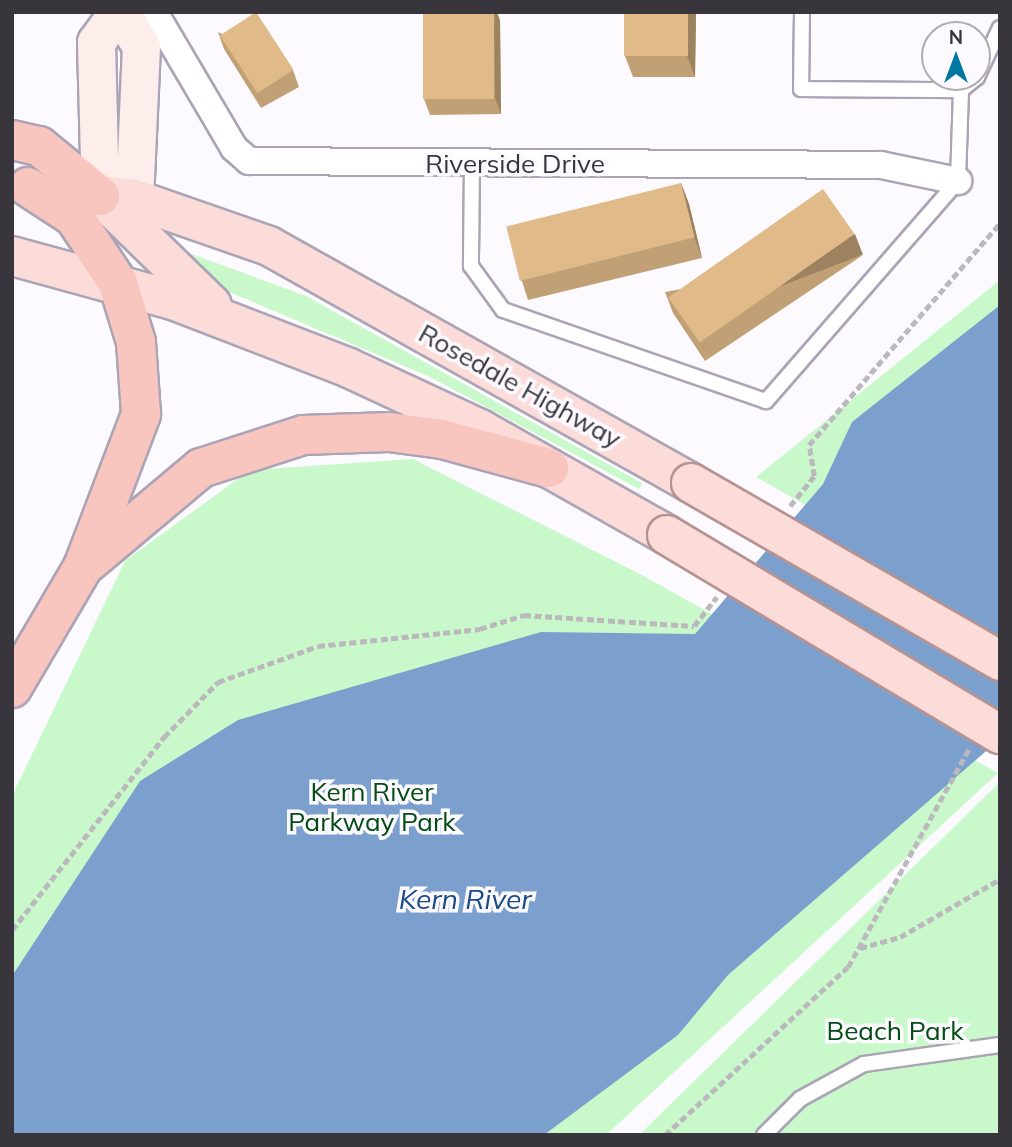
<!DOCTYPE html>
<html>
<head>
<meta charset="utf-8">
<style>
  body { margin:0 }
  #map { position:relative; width:1012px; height:1147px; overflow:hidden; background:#fcfafe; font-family:Mulish,sans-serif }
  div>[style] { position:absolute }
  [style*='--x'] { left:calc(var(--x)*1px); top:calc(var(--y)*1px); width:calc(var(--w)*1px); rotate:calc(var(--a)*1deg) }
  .green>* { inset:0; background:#c9f9cb }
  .water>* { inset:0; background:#7ca0ce }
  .path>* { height:4.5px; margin-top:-2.25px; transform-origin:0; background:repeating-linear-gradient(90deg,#bbb8be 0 7px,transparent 0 10.5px) }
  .roads { filter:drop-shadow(2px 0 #aba4b6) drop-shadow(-2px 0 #aba4b6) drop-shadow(0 2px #aba4b6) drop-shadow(0 -2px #aba4b6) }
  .lane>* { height:14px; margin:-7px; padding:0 7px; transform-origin:7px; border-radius:7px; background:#fff }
  .street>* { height:26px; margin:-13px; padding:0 13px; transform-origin:13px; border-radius:13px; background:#fff }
  .secondary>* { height:37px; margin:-18.5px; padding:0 18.5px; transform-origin:18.5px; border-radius:18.5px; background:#fdeeec }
  .primary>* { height:38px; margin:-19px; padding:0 19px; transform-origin:19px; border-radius:19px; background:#fbdcd9 }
  .highway>* { height:38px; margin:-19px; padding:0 19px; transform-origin:19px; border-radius:19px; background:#f9c5bf }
  .bridges { filter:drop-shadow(2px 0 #b59392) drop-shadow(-2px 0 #b59392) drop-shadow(0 2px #b59392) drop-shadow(0 -2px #b59392) }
  .primary-bridge>* { height:38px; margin:-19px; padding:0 19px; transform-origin:19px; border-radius:19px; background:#fbdcd9 }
  .wall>* { inset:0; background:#c1a075 }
  .shaded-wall>* { inset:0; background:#9d825f; transform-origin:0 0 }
  .building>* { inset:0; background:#e0ba88; transform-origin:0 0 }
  span { translate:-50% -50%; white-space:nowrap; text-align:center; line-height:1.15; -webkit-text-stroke:7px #fcfafe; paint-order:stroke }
  .street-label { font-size:26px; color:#38353d }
  .park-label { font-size:26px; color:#024b13 }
  .water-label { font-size:28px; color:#1a4b84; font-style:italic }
  .frame { position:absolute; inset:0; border:14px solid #38353d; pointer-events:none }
  .north { position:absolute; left:921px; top:21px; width:70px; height:70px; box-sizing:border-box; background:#fcfafe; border:2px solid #aeabb1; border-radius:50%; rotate:0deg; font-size:19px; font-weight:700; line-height:28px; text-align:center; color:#38353d }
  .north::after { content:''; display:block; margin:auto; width:24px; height:32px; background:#0077a0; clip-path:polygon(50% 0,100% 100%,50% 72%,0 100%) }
</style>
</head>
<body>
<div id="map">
  <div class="green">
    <i style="clip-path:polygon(189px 253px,306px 296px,642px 483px,639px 489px,430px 377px,215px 286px,184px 263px)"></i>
    <i style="clip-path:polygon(1000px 280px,1000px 615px,756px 477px)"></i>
    <i style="clip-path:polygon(413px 459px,640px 574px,998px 773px,606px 1135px,12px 1135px,12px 796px,125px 561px,250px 470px)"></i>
    <i style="clip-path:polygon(1000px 782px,1000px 1135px,639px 1135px)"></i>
  </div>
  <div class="water">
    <i style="clip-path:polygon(1000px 305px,1000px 739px,728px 975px,678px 1035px,544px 1135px,12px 1135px,12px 976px,140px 781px,238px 720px,541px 632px,695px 634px,823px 484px,852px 422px)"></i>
  </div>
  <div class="path">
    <i style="--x:790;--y:506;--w:38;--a:-51"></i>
    <i style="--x:814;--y:476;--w:31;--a:-99"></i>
    <i style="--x:809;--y:445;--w:293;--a:-49.3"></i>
    <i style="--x:12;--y:930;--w:246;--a:-51.8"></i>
    <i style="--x:164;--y:737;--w:77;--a:-45.5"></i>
    <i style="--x:218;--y:682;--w:106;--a:-19.8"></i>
    <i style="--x:318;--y:646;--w:163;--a:-6"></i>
    <i style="--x:480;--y:629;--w:46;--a:-17.7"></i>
    <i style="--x:524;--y:615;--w:170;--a:3.7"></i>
    <i style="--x:694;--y:626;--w:37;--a:-52"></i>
    <i style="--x:860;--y:948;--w:41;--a:-15.4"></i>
    <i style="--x:900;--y:937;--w:116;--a:-30.1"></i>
    <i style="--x:665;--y:1135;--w:248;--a:-42.6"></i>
    <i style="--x:848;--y:967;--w:249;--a:-61"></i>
  </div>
  <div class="roads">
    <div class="lane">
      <i style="--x:802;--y:12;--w:77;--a:90.7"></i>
      <i style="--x:801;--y:89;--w:160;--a:0.4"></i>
      <i style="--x:977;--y:77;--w:54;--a:-64.9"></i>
      <i style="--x:472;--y:163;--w:103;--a:90.6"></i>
      <i style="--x:471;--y:266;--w:54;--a:54"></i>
      <i style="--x:503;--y:310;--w:278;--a:19.1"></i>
      <i style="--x:766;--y:401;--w:292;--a:-48.9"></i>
      <i style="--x:958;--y:181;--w:91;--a:-88.1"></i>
      <i style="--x:961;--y:90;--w:21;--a:-39"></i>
      <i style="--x:764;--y:1135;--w:51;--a:-45"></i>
      <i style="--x:800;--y:1099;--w:73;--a:-28.7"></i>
      <i style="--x:864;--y:1064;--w:137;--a:-8"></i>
    </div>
    <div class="street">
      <i style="--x:154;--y:12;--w:158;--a:59.5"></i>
      <i style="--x:234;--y:148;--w:20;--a:41"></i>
      <i style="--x:249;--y:161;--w:632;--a:0.36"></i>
      <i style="--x:881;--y:165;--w:79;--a:11.7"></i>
    </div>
    <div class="secondary">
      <i style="--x:121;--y:12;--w:39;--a:60"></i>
      <i style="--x:141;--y:46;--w:153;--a:92.6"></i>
      <i style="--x:100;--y:196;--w:154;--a:-91.5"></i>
      <i style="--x:96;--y:42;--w:37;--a:-54"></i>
    </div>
    <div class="primary">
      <i style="--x:66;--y:191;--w:68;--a:6.7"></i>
      <i style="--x:134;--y:199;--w:143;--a:19.2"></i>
      <i style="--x:269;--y:246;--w:484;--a:29.3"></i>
      <i style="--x:100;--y:196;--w:156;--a:44.2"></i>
      <i style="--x:12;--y:256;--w:167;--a:15.3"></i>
      <i style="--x:173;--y:300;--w:189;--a:21.1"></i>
      <i style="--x:349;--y:368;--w:145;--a:25"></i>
      <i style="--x:480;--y:429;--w:215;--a:29.5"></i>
    </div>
    <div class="highway">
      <i style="--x:12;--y:140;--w:28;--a:13"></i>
      <i style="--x:39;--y:146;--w:79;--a:39.3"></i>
      <i style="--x:83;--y:567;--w:154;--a:-40"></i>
      <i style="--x:201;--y:468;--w:107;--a:-17.9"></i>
      <i style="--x:303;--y:435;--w:86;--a:-2"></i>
      <i style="--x:389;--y:432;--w:53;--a:7.5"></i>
      <i style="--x:442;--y:439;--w:111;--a:15.2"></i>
      <i style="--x:12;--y:688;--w:140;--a:-59.6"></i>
      <i style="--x:83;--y:567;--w:164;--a:-69.2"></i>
      <i style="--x:141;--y:414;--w:72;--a:-94"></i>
      <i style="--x:136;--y:342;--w:62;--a:-107"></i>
      <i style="--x:118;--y:283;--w:79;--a:-123.7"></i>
      <i style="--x:74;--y:217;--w:55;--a:-146.9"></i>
    </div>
  </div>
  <div class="bridges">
    <div class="primary-bridge">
      <i style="--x:691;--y:483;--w:357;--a:29.9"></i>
      <i style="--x:667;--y:535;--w:388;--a:30.9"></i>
    </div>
  </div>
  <div class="wall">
    <i style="clip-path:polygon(624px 12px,696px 12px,695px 77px,633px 77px,625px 56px)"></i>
    <i style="clip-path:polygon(500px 20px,501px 114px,430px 115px,424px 99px)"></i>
    <i style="clip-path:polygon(218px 32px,293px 70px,299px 87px,261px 108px,224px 49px)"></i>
    <i style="clip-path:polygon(681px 183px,689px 204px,702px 258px,528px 300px,521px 278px)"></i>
    <i style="clip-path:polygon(863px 255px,705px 361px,673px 313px,665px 292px)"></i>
  </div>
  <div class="shaded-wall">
    <i style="clip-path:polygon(494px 12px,497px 12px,500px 20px,501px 114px,495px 98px)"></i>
    <i style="clip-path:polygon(688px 12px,696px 12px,695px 77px,687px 56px)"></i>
    <i style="clip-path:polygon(681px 183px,689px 204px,702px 258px,694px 237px)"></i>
    <i style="left:855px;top:234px;width:22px;height:190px;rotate:69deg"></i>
  </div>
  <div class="building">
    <i style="left:256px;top:12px;width:69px;height:43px;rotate:57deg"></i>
    <i style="left:423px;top:12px;width:71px;height:87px"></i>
    <i style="left:624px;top:12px;width:64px;height:44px"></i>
    <i style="left:681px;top:183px;width:56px;height:180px;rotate:76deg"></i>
    <i style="left:823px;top:189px;width:55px;height:189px;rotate:55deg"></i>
  </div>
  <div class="street-label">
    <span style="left:515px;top:164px">Riverside Drive</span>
    <span style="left:520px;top:386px;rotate:29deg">Rosedale Highway</span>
  </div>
  <div class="park-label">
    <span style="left:372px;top:807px">Kern River<br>Parkway Park</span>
    <span style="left:895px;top:1031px">Beach Park</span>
  </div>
  <div class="water-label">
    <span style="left:465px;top:899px">Kern River</span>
  </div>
  <div class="frame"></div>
  <div class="north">N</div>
</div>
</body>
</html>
